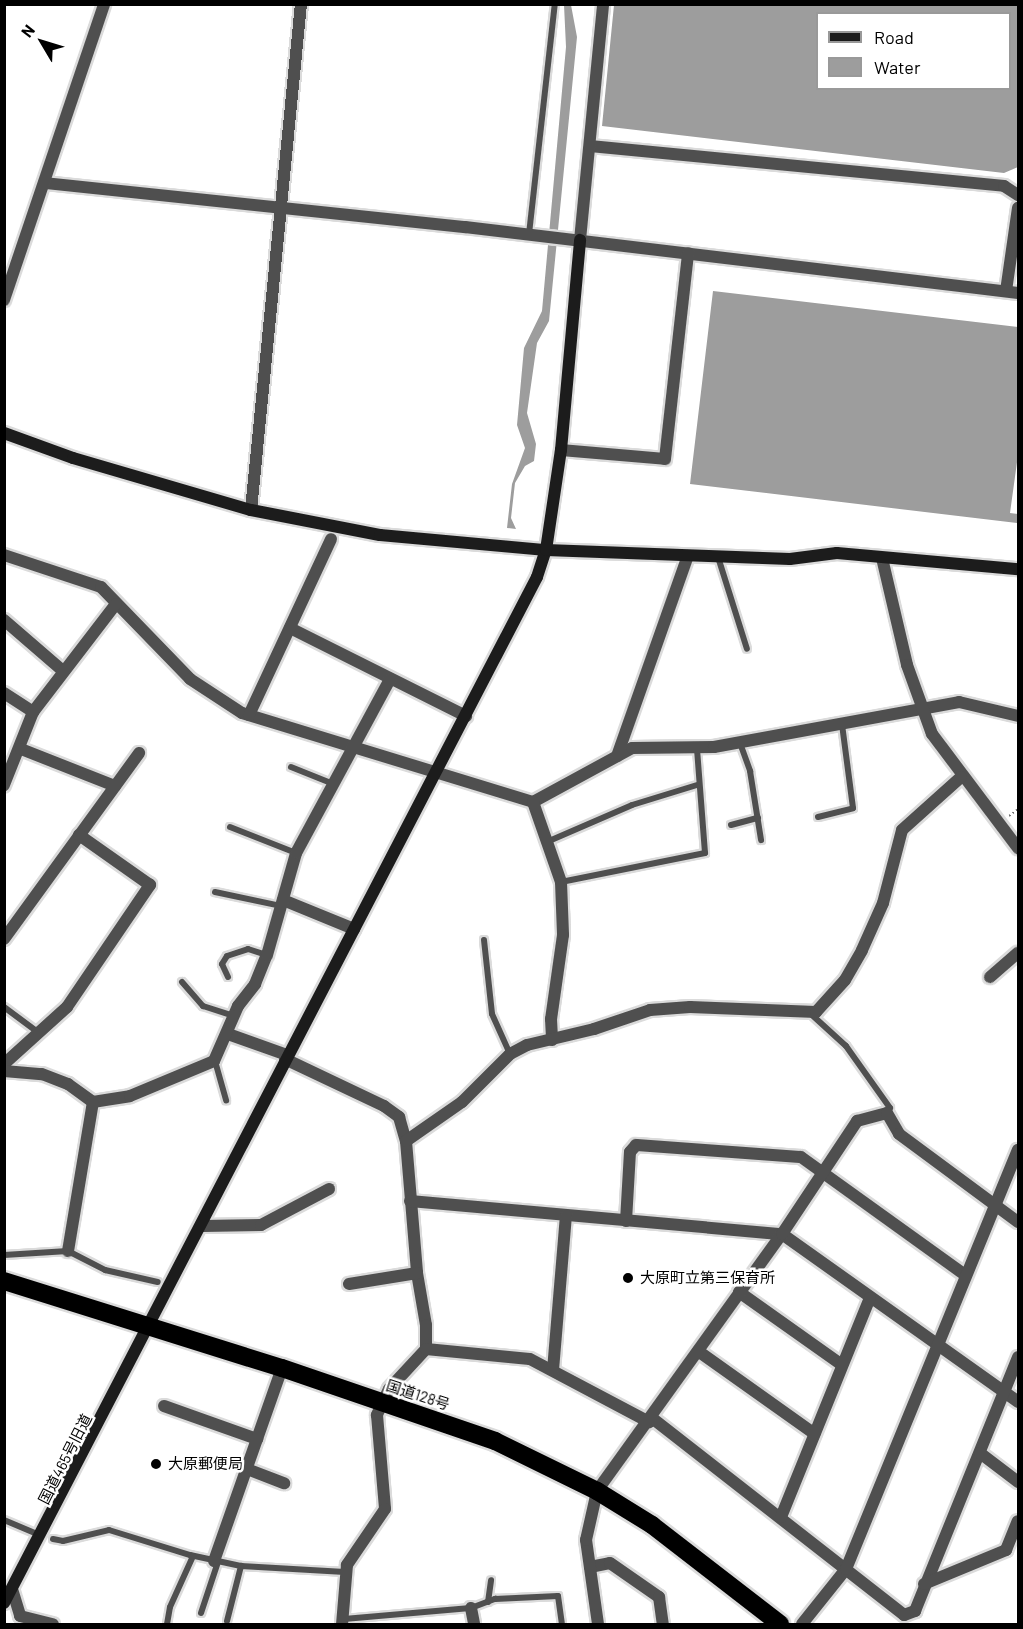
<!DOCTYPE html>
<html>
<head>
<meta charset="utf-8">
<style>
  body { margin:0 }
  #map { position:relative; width:1023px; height:1629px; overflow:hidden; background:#fff; font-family:Barlow,"Noto Sans JP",sans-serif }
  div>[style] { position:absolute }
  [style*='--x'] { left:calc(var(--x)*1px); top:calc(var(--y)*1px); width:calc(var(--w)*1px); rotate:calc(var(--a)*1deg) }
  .water>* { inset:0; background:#9d9d9d }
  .path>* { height:2px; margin-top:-1px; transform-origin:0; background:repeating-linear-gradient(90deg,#717171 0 1.5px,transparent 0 4.5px) }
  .roads { filter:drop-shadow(2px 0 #dbdbdb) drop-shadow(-2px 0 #dbdbdb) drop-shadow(0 2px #dbdbdb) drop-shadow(0 -2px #dbdbdb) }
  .lane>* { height:6px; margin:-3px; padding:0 3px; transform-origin:3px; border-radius:3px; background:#4f4f4f }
  .street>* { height:12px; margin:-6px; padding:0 6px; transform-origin:6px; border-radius:6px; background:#4f4f4f }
  .secondary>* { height:12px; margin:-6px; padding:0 6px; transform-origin:6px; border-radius:6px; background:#1c1c1c }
  .highway>* { height:18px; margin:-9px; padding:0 9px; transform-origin:9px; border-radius:9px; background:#000 }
  .dots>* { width:16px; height:16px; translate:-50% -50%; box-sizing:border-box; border:3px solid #fff; border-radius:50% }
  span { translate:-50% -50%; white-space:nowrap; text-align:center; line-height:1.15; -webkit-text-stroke:5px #fff; paint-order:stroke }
  .poi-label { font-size:15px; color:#000 }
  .left { translate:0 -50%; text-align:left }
  .street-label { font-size:15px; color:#000 }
  .frame { position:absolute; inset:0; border:6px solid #000; pointer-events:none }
  .legend { position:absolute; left:816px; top:12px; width:195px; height:78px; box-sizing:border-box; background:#fff; border:2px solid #999; margin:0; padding:8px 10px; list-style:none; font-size:18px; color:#000 }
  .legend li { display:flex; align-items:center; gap:12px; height:30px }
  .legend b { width:30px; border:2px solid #999 }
  .north { position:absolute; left:12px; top:12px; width:60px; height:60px; -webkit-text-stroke:4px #fff; paint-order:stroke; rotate:308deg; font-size:16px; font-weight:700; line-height:24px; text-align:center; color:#000 }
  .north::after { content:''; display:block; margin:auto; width:21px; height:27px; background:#000; clip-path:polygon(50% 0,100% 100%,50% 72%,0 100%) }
</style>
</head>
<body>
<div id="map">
  <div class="water">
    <i style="clip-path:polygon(564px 5px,571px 5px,577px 37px,549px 321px,537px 343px,527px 413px,536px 444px,534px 461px,525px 466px,515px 483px,511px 518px,516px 529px,507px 528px,512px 484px,525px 448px,517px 425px,524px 348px,542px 311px,566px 47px)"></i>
    <i style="clip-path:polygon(evenodd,614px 5px,1018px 5px,1018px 167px,1004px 173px,602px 126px,614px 5px,818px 14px,1010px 14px,1010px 88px,818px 88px,818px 14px)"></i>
    <i style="clip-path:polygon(713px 291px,1018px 327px,1018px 455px,1010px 513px,1018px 514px,1017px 523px,690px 484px)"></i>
  </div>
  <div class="path">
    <i style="--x:1009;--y:816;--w:11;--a:-38"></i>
  </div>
  <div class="roads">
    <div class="lane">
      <i style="--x:529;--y:234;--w:231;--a:-83.6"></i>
      <i style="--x:718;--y:557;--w:96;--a:72.5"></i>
      <i style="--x:740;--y:743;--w:30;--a:70"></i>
      <i style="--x:750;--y:771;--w:70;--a:80.9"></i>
      <i style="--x:291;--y:767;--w:43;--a:21.8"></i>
      <i style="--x:818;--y:817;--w:36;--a:-14"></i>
      <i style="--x:853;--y:808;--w:85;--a:-97.5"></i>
      <i style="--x:731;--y:825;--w:28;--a:-15"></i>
      <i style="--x:230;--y:827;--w:71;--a:21.5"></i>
      <i style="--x:549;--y:841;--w:90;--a:-23.4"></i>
      <i style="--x:632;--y:805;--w:68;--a:-17.1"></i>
      <i style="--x:561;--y:882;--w:147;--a:-11.4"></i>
      <i style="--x:705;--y:853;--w:105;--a:-94.4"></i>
      <i style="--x:215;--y:892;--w:67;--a:12"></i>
      <i style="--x:484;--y:940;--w:74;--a:83.8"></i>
      <i style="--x:492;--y:1014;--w:44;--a:65.8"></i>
      <i style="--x:228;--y:977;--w:14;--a:-115"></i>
      <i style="--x:222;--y:964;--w:9;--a:-58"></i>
      <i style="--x:227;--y:956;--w:22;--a:-18"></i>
      <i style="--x:248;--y:949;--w:20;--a:18"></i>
      <i style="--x:182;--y:982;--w:32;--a:49"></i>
      <i style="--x:203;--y:1006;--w:33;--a:18"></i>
      <i style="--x:4;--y:1007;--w:44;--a:36.6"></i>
      <i style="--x:812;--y:1015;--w:46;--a:42.4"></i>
      <i style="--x:846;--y:1046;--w:76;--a:54.6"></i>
      <i style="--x:890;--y:1108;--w:5;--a:127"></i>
      <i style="--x:215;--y:1061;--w:41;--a:74.2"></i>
      <i style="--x:4;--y:1255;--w:64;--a:-3.6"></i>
      <i style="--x:68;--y:1251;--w:42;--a:27.2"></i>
      <i style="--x:105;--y:1270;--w:54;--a:12.8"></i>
      <i style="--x:4;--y:1520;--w:38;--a:23"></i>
      <i style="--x:53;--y:1539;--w:10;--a:11"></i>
      <i style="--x:63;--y:1541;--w:47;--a:-13.4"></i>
      <i style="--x:109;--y:1530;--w:85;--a:17.2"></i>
      <i style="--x:190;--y:1555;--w:52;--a:12.2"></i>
      <i style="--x:241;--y:1566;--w:104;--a:3.3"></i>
      <i style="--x:488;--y:1602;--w:22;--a:-82"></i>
      <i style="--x:201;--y:1613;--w:54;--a:-71.6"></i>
      <i style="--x:344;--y:1619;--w:127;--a:-5"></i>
      <i style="--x:471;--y:1608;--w:26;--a:-21"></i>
      <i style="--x:495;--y:1599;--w:63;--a:-2.7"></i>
      <i style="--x:558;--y:1596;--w:27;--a:82"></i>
      <i style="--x:227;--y:1621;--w:57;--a:-75.7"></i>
      <i style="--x:167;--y:1624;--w:17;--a:-80"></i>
      <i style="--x:170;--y:1607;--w:56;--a:-65.7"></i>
    </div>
    <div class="street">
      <i style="--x:590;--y:146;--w:416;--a:5.5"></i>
      <i style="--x:1004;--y:186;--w:17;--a:33"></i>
      <i style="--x:45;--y:183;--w:422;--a:6"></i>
      <i style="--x:465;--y:227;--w:557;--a:6.81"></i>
      <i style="--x:580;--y:240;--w:237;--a:-84.4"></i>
      <i style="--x:1006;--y:291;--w:84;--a:-81.8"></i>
      <i style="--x:4;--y:300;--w:312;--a:-71.3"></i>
      <i style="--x:561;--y:450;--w:104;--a:4.9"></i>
      <i style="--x:665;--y:459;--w:207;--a:-83.6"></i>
      <i style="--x:251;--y:510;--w:508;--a:-84.36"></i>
      <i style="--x:4;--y:555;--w:102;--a:18.3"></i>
      <i style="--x:101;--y:587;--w:128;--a:45.9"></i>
      <i style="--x:190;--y:679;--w:62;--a:33.2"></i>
      <i style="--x:242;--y:713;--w:304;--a:17"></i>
      <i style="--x:533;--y:802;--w:113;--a:-28.6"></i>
      <i style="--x:632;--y:748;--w:82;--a:-0.7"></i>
      <i style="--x:714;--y:747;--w:249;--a:-10.4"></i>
      <i style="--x:959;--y:702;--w:61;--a:13.3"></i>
      <i style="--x:882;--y:558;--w:110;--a:76.8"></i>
      <i style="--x:907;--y:665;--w:73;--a:70.1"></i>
      <i style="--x:932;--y:734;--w:143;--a:53"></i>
      <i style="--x:4;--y:620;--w:78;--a:40.8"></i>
      <i style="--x:290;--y:628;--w:197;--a:26.6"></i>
      <i style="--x:4;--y:693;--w:35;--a:33"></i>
      <i style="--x:33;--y:712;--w:79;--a:111.7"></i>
      <i style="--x:33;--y:712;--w:136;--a:-52.5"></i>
      <i style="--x:249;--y:715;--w:194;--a:-65"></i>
      <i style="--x:21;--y:749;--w:101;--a:21.5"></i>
      <i style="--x:617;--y:756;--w:212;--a:-70.5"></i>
      <i style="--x:533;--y:802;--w:85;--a:70.7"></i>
      <i style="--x:561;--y:882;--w:53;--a:87.8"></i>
      <i style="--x:563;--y:935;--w:85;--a:98.1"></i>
      <i style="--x:551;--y:1019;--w:21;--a:87"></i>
      <i style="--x:283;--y:900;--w:77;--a:22.2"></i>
      <i style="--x:4;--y:939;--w:230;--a:-54"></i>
      <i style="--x:990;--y:977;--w:37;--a:-41"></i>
      <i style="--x:228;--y:1034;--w:63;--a:19.6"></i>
      <i style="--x:285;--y:1059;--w:110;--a:25.4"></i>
      <i style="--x:384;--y:1106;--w:19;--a:36"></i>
      <i style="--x:399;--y:1117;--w:25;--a:74"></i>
      <i style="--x:406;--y:1141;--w:132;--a:85.2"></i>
      <i style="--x:417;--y:1273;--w:53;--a:80.2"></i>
      <i style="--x:426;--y:1325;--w:24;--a:90"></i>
      <i style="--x:426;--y:1349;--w:54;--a:132.8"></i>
      <i style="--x:389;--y:1389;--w:29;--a:115"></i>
      <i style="--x:377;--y:1415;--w:94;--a:85.1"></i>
      <i style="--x:385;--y:1509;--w:68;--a:124.2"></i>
      <i style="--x:347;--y:1565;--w:59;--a:94.8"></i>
      <i style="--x:4;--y:1064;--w:85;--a:-42.1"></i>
      <i style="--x:67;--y:1007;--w:148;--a:-55.8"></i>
      <i style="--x:150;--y:885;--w:87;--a:-144.8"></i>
      <i style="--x:4;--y:1071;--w:38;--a:5"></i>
      <i style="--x:42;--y:1074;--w:28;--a:21"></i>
      <i style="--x:68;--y:1084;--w:31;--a:36"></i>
      <i style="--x:93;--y:1102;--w:37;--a:-9"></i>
      <i style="--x:130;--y:1096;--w:91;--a:-22.6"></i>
      <i style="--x:214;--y:1061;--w:60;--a:-66.4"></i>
      <i style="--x:238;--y:1006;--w:28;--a:-52"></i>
      <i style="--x:255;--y:984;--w:31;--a:-68"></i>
      <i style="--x:267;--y:955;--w:106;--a:-74.1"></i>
      <i style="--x:296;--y:853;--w:198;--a:-61.6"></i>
      <i style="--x:406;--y:1141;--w:68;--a:-34.9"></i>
      <i style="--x:462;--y:1102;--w:68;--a:-45"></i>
      <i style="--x:510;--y:1054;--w:19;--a:-28"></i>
      <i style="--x:527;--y:1045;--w:69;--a:-13.4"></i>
      <i style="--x:594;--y:1029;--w:59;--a:-18.7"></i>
      <i style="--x:650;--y:1010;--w:40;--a:-4.3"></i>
      <i style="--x:690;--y:1007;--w:126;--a:2.3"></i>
      <i style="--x:816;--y:1012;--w:43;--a:-47.8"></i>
      <i style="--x:845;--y:980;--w:34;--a:-60"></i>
      <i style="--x:862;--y:950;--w:51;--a:-65.9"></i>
      <i style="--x:883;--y:903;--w:75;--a:-75.4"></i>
      <i style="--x:902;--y:830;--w:79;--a:-41.9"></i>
      <i style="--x:410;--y:1201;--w:373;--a:5.1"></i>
      <i style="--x:782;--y:1234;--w:290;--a:35.4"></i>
      <i style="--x:626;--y:1221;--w:69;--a:-86.7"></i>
      <i style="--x:630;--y:1152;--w:9;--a:-49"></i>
      <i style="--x:636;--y:1145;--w:165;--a:4.2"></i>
      <i style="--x:801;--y:1157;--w:201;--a:35.7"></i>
      <i style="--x:203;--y:1226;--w:58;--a:-1"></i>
      <i style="--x:261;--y:1225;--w:77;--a:-27.9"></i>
      <i style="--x:68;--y:1251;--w:151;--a:-80.5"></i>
      <i style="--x:349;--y:1284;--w:69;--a:-9.2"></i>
      <i style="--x:739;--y:1292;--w:126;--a:35.3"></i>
      <i style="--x:426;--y:1349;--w:104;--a:5.5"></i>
      <i style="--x:530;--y:1359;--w:135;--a:27.9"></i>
      <i style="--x:698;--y:1351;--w:143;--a:35.4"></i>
      <i style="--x:553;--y:1370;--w:155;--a:-85.2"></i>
      <i style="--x:164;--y:1406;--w:99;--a:19.5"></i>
      <i style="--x:652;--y:1418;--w:320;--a:38"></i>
      <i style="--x:904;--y:1615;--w:12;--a:-20"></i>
      <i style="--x:915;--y:1611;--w:274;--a:-67.9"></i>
      <i style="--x:980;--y:1453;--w:48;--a:37.3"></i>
      <i style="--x:247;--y:1469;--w:40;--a:21"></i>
      <i style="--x:781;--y:1517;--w:236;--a:-67.9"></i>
      <i style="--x:214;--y:1561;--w:205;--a:-70.6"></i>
      <i style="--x:590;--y:1567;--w:20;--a:-11"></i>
      <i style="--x:610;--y:1563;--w:60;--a:34.8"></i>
      <i style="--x:659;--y:1597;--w:27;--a:82"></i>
      <i style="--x:924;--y:1584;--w:89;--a:-22.5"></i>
      <i style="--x:1006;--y:1550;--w:31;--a:-68"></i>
      <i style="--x:12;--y:1589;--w:28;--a:73"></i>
      <i style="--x:20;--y:1616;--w:34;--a:14"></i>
      <i style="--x:471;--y:1608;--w:16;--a:79"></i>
      <i style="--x:598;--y:1624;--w:85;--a:-98.1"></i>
      <i style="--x:586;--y:1540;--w:50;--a:-77.3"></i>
      <i style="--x:597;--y:1491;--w:317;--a:-54.3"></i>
      <i style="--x:782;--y:1234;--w:136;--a:-56.4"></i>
      <i style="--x:857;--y:1121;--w:31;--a:-15"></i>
      <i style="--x:887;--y:1113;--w:24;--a:60"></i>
      <i style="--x:899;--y:1134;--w:148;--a:36.5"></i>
      <i style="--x:802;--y:1624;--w:70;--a:-51.3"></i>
      <i style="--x:846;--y:1569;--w:453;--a:-67.7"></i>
    </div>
    <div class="secondary">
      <i style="--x:4;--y:433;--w:73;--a:19.9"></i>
      <i style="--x:73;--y:458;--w:185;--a:16.3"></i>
      <i style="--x:251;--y:510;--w:131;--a:11"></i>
      <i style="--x:380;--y:535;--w:167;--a:5.2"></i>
      <i style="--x:546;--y:550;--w:244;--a:2.1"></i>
      <i style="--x:790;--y:559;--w:47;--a:-7.3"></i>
      <i style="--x:837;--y:553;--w:182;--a:5.1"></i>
      <i style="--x:4;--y:1603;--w:1156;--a:-62.55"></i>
      <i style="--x:537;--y:577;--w:28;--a:-72"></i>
      <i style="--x:546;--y:550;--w:101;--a:-81.5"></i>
      <i style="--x:561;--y:450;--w:211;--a:-84.8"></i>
    </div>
    <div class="highway">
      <i style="--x:4;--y:1281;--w:291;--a:17.4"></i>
      <i style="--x:282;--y:1368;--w:225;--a:18.9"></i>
      <i style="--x:495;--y:1441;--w:114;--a:26.1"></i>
      <i style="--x:597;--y:1491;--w:65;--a:31.7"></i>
      <i style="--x:652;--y:1525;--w:162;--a:37.7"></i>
    </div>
  </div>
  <div class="dots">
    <i style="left:628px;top:1278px;background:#000"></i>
    <i style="left:156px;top:1464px;background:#000"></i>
  </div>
  <div class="poi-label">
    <span class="left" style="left:640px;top:1278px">大原町立第三保育所</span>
    <span class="left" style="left:168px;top:1464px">大原郵便局</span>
  </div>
  <div class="street-label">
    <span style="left:418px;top:1395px;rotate:18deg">国道128号</span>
    <span style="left:65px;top:1459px;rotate:-63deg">国道465号旧道</span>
  </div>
  <div class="frame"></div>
  <ul class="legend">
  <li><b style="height:8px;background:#1c1c1c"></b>Road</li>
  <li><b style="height:16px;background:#9d9d9d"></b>Water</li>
  </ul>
  <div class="north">N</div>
</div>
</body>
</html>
